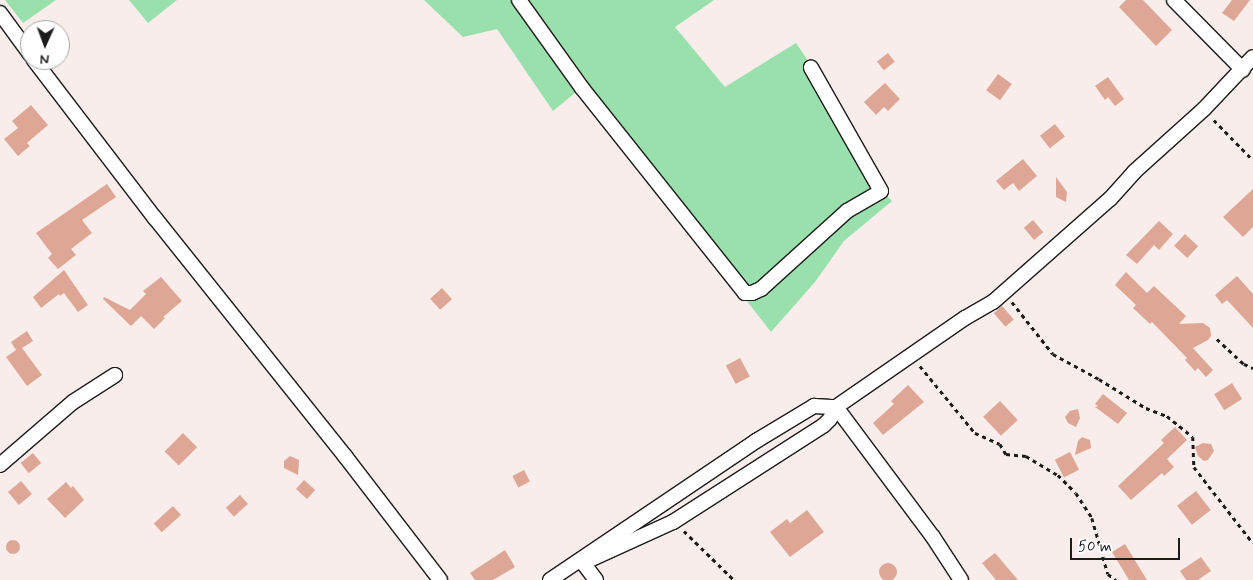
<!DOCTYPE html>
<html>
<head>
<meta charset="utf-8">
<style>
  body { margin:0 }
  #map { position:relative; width:1253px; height:580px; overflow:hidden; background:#f8edea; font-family:Mynerve,sans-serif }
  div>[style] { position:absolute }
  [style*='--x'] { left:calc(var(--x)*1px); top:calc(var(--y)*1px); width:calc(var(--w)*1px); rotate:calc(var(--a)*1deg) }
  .green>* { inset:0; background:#9ae0ac }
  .building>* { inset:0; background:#dea795; transform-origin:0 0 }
  .round { border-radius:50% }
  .path>* { height:2.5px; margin-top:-1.25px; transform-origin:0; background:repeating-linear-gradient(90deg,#1c1c1c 0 4px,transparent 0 8px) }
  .roads { filter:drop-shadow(1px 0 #1c1c1c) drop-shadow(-1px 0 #1c1c1c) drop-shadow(0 1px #1c1c1c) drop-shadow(0 -1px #1c1c1c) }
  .street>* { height:14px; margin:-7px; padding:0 7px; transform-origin:7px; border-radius:7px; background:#fff }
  span { translate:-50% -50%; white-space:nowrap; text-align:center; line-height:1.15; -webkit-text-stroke:5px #fff; paint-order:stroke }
  .north { position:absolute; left:20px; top:20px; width:50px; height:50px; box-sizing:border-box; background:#fff; border:1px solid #a4a4a4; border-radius:50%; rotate:182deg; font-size:14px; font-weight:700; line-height:20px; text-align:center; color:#1c1c1c }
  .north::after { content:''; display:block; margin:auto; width:18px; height:22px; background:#1c1c1c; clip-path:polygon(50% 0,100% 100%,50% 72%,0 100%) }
  .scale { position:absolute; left:1070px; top:538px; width:110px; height:22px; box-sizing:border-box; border:2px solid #1c1c1c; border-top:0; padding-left:6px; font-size:15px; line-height:18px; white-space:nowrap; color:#1c1c1c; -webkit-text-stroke:4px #fff; paint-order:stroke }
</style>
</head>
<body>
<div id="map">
  <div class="green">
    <i style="clip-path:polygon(5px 0,56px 0,23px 23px)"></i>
    <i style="clip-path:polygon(129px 0,177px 0,148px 23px)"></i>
    <i style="clip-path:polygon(424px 0,714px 0,675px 27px,725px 87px,796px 43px,811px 65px,881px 190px,892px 201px,844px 241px,815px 282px,771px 332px,581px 88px,553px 111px,497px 29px,463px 37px)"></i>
  </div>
  <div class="building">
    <i style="clip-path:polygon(1126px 0,1143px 0,1172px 30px,1156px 46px,1119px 7px)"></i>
    <i style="clip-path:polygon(1232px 0,1250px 0,1234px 21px,1222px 13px)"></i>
    <i style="left:888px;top:53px;width:11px;height:14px;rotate:52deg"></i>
    <i style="left:998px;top:74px;width:17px;height:20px;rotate:36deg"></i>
    <i style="clip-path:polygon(1108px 77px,1124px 99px,1115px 106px,1108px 97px,1105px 100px,1095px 86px)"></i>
    <i style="clip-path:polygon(885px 83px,900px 99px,888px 111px,884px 107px,876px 115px,864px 102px)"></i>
    <i style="clip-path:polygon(31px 105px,48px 125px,27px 143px,30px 146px,18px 156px,4px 139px,18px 128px,12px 121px)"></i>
    <i style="left:1055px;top:124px;width:16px;height:19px;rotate:52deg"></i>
    <i style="clip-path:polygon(1023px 159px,1037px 176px,1019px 191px,1013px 183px,1004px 190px,996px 181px)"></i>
    <i style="clip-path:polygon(1056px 177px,1067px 192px,1066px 202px,1056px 197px)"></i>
    <i style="clip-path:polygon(107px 184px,116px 197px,82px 220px,92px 233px,71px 249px,76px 255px,58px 269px,48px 258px,52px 254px,36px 233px)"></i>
    <i style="clip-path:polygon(1253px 189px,1253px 227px,1243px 237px,1223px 217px)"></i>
    <i style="left:1033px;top:220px;width:16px;height:12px;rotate:50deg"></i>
    <i style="clip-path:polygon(1159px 221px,1173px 234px,1159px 250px,1154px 245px,1137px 264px,1126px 255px)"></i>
    <i style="left:1185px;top:234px;width:18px;height:16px;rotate:43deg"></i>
    <i style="clip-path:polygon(64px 270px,88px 305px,78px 312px,64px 293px,60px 296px,59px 294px,41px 308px,33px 297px)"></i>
    <i style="clip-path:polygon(1126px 272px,1147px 293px,1154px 286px,1186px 316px,1179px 324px,1203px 323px,1210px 328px,1211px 336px,1208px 340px,1193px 348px,1213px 370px,1206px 377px,1198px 368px,1195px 371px,1185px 360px,1187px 358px,1152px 322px,1150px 324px,1133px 308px,1136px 305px,1115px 285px)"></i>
    <i style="clip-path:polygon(1237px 276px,1253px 294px,1253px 328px,1227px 300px,1222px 304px,1215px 295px)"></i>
    <i style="clip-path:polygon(161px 277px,182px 301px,163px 317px,165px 318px,154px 329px,141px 316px,131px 326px,103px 299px,104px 297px,130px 310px,146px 294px,143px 291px)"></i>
    <i style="left:442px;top:288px;width:15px;height:16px;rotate:48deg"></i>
    <i style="left:1002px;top:306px;width:18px;height:11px;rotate:49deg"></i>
    <i style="clip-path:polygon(27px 331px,33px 341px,22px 348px,42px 375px,27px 386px,6px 357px,16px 350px,11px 342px)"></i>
    <i style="left:740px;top:358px;width:21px;height:16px;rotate:62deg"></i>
    <i style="left:1232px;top:383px;width:19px;height:21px;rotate:58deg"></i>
    <i style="clip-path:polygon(908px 385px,924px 402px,883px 435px,873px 423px,894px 404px,891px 401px)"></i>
    <i style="clip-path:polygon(1103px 394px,1127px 413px,1118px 424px,1095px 407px,1098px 406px,1095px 404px)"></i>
    <i style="left:1000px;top:401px;width:26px;height:23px;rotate:47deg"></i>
    <i style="clip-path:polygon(1078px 409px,1080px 418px,1076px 427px,1068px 423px,1065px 417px,1070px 411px)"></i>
    <i style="clip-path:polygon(1175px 427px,1187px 440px,1167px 459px,1174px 467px,1164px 476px,1162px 473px,1131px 500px,1118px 486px,1164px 443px,1161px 440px)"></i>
    <i style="left:183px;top:433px;width:20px;height:26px;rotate:45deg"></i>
    <i style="clip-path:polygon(1082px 437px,1090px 440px,1091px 448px,1075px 455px,1078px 441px)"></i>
    <i style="clip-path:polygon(1203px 443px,1211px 444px,1214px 451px,1208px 460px,1204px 461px,1198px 456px,1195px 447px)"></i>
    <i style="left:1070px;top:452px;width:20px;height:17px;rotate:63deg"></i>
    <i style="left:33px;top:453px;width:13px;height:16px;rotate:51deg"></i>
    <i style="clip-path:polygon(290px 456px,299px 460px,298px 475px,284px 468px,284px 461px)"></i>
    <i style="left:524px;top:470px;width:13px;height:13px;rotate:63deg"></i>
    <i style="left:304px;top:480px;width:15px;height:12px;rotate:42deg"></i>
    <i style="left:21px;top:481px;width:17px;height:17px;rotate:50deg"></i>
    <i style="clip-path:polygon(66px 482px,71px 488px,73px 486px,84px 500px,65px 518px,47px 499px)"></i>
    <i style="left:1196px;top:491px;width:24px;height:24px;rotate:52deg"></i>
    <i style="left:240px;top:495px;width:12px;height:19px;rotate:48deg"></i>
    <i style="left:173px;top:506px;width:12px;height:26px;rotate:48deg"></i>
    <i style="clip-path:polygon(807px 510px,824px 532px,790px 557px,770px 532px,787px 519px,790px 523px)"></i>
    <i class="round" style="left:6px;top:540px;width:14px;height:14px"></i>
    <i style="clip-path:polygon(1125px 544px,1147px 580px,1129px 580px,1112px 552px)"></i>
    <i style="clip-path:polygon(505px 550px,515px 567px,493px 580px,475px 580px,470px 573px)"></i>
    <i style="clip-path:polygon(995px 553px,1018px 580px,996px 580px,982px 563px)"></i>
    <i style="clip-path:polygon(1201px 557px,1211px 571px,1198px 580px,1186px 580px,1180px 571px)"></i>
    <i class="round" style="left:879px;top:563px;width:18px;height:18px"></i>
  </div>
  <div class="path">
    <i style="--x:1214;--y:120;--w:56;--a:45.7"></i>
    <i style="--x:1012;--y:302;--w:66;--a:51.7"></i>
    <i style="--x:1053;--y:354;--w:52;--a:28.5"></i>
    <i style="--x:1099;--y:379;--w:55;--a:31.7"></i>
    <i style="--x:1146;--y:408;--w:22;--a:21"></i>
    <i style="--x:1167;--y:416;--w:33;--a:39"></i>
    <i style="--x:1193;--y:437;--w:30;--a:88"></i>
    <i style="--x:1194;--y:467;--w:96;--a:52.2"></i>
    <i style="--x:1217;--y:339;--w:37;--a:43"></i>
    <i style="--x:1244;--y:364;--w:10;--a:24"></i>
    <i style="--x:920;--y:366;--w:87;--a:50.6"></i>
    <i style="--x:975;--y:433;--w:27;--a:24"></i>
    <i style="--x:1000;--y:444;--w:12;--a:59"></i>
    <i style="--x:1006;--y:454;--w:20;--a:6"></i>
    <i style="--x:1026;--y:456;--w:37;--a:31"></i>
    <i style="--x:1058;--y:475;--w:25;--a:45"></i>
    <i style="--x:1076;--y:493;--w:30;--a:57"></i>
    <i style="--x:1092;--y:518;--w:58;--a:74.1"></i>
    <i style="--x:1108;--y:574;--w:10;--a:37"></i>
    <i style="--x:684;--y:531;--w:70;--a:44.4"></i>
  </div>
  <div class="roads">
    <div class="street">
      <i style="--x:519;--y:0;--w:108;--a:54.4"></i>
      <i style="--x:582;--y:88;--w:262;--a:51.5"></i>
      <i style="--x:745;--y:293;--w:7;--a:0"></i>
      <i style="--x:752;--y:293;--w:10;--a:-24"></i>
      <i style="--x:761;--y:289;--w:116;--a:-42.2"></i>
      <i style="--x:847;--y:211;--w:39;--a:-30"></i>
      <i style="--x:881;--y:191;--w:142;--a:-119.6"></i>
      <i style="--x:1174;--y:0;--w:98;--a:45.4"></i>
      <i style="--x:0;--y:13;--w:51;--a:53.8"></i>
      <i style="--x:34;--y:60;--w:199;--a:52.6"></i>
      <i style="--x:155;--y:218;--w:305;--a:51.4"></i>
      <i style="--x:345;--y:456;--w:156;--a:52.5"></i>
      <i style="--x:0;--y:465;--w:96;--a:-40.8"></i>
      <i style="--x:73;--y:402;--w:50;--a:-32.7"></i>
      <i style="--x:550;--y:580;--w:249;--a:-34"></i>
      <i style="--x:756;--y:441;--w:68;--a:-31.1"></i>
      <i style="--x:814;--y:406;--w:22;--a:3"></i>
      <i style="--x:836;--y:407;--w:157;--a:-34.6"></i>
      <i style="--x:965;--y:318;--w:32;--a:-30"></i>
      <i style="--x:993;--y:302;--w:156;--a:-41.4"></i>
      <i style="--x:1110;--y:199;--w:36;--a:-48"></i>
      <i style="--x:1134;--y:172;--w:94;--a:-42"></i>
      <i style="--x:1204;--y:109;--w:71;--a:-46.7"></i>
      <i style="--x:596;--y:580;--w:21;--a:-127"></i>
      <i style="--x:583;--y:563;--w:99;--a:-24.5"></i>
      <i style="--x:673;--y:522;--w:179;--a:-32.7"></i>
      <i style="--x:824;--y:425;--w:8;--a:-45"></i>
      <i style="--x:830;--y:419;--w:13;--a:-63"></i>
      <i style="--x:836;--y:407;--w:162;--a:53.3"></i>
      <i style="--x:933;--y:537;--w:51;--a:56.9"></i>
    </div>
  </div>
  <div class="north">N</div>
  <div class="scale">50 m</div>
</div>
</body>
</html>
